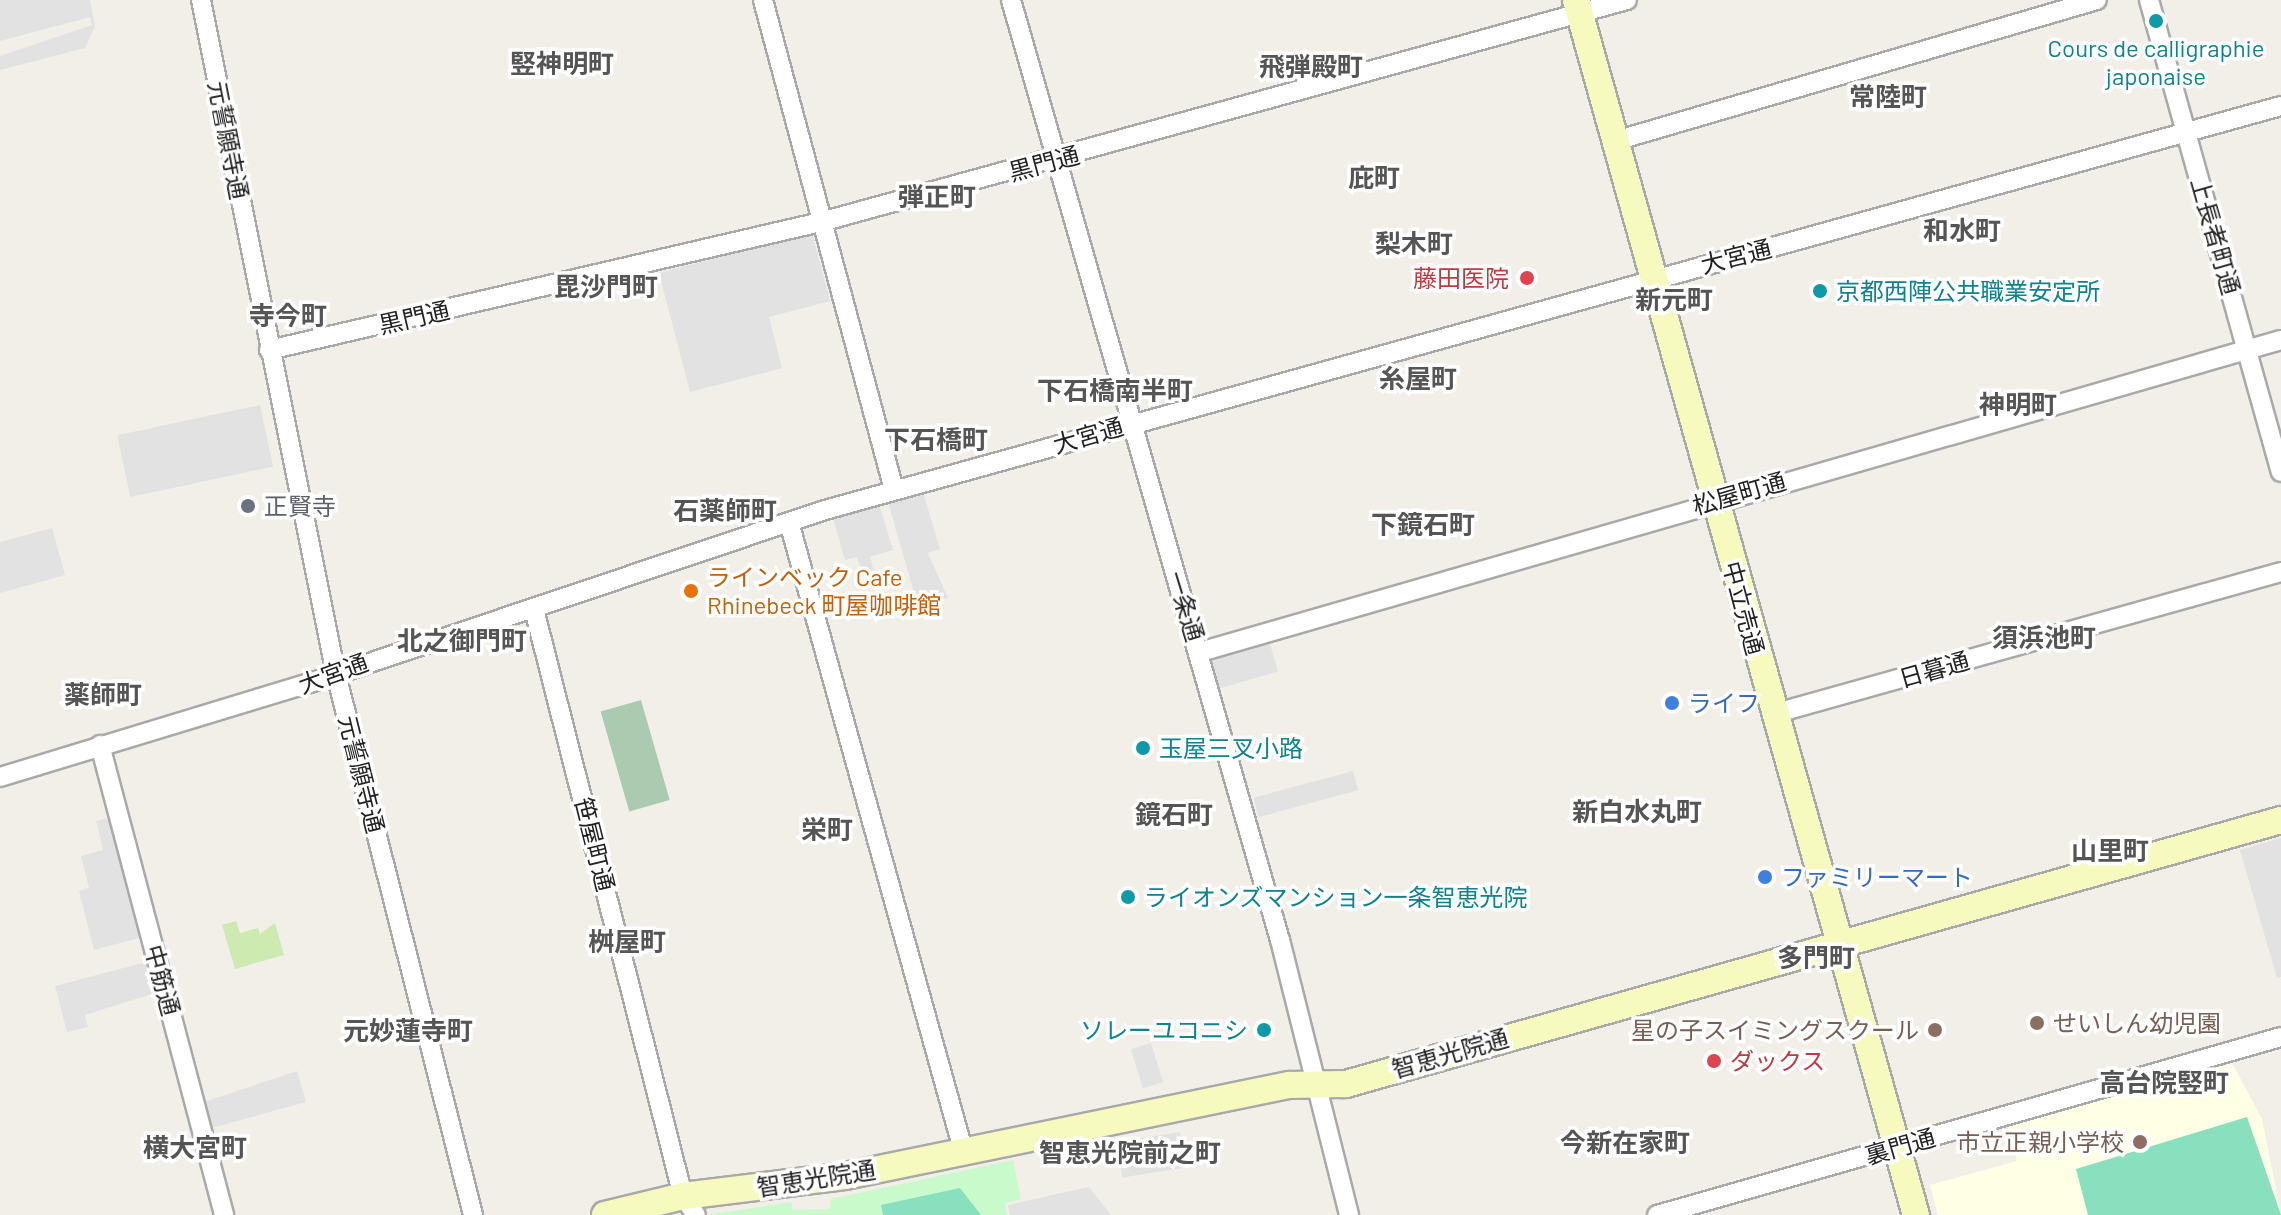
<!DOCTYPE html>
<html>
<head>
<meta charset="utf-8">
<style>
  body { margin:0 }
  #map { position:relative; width:2281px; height:1215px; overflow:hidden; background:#f2efe9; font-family:Barlow,"Noto Sans JP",sans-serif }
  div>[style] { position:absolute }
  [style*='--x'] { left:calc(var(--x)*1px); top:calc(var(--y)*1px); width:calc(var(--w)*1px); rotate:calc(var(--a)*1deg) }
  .education>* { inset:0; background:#ffffe5 }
  .grass>* { inset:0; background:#cdebb0 }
  .cemetery>* { inset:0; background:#aacbaf; transform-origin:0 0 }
  .park>* { inset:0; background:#c8facc }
  .pitch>* { inset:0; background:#88e0be }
  .parking>* { inset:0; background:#e2e2e2; transform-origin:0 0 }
  .roads { filter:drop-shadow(2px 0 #a9a9a9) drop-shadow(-2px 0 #a9a9a9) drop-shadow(0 2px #a9a9a9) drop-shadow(0 -2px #a9a9a9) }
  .street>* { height:18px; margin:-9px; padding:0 9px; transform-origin:9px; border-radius:9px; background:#fff }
  .secondary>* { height:26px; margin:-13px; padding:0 13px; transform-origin:13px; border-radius:13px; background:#f7fabf }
  .dots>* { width:22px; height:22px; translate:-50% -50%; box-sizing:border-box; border:4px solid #fff; border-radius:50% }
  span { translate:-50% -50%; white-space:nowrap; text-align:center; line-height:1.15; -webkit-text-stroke:7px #fff; paint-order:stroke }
  .culture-label { font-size:24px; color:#0d838f }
  .left { translate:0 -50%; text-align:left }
  .right { translate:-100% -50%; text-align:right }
  .street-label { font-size:24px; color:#222 }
  .health-label { font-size:24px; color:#be3a42 }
  .worship-label { font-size:24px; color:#5b616d }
  .food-label { font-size:24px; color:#c56008 }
  .shop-label { font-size:24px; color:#366cbe }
  .education-label { font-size:24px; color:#785e54 }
  .neighbourhood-label { font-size:26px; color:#555; font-weight:700 }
</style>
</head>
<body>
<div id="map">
  <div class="education">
    <i style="clip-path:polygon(2230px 1059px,2262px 1119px,2281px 1215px,1938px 1215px,1930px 1185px,2017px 1161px,2007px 1122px)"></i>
  </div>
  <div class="grass">
    <i style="clip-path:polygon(236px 921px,240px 933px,258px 928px,260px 934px,275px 923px,284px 955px,235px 969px,222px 925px)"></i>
  </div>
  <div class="cemetery">
    <i style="left:641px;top:700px;width:104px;height:42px;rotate:74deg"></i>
  </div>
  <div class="park">
    <i style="clip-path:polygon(1013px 1160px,1021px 1199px,1005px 1203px,1007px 1215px,707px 1215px,791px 1202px,793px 1210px,830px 1209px,831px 1199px)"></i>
  </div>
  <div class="pitch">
    <i style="clip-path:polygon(2247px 1117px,2281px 1215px,2088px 1215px,2076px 1169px)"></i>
    <i style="clip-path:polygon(960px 1188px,981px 1215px,883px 1215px,881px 1205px)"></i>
  </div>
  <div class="parking">
    <i style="clip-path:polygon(0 0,90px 0,95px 26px,85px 48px,0 70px,0 56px,92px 25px,90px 17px,0 41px)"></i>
    <i style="clip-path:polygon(812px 233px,830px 301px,769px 317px,782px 368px,690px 392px,659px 273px)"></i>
    <i style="left:260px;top:405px;width:63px;height:146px;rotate:78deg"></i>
    <i style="clip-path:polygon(923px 492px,940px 549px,928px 553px,948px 598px,918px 606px,888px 502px)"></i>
    <i style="clip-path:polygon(878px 501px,893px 550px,870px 557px,874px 572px,863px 576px,857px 557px,845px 560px,832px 515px)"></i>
    <i style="clip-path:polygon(52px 528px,65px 575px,0 593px,0 542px)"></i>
    <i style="left:1268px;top:637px;width:36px;height:63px;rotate:74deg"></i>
    <i style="left:1353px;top:771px;width:20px;height:103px;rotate:75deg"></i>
    <i style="clip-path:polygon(113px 817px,143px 937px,94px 950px,79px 891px,89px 888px,81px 856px,103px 850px,96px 821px)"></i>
    <i style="clip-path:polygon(2281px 838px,2281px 977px,2277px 978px,2240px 850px)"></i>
    <i style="clip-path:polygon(150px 961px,158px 992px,85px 1015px,88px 1027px,67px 1032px,55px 986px)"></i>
    <i style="left:1151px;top:1043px;width:41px;height:21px;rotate:73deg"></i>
    <i style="clip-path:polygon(297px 1071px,306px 1102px,208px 1129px,201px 1103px)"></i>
    <i style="left:1180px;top:1132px;width:36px;height:64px;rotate:81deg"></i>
    <i style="clip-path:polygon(1089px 1187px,1111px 1215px,1010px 1215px,1008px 1205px)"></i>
  </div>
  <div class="roads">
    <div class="street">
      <i style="--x:201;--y:0;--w:683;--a:78.69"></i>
      <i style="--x:335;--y:670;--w:562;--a:75.79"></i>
      <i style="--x:763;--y:0;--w:507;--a:75.03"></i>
      <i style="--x:1011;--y:0;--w:978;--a:74.03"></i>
      <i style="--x:1280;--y:940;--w:284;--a:75.9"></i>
      <i style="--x:2149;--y:0;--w:490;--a:74.4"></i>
      <i style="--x:1615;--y:141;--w:502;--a:-16.31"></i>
      <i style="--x:269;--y:350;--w:567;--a:-13.06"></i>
      <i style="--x:821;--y:222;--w:836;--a:-15.4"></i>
      <i style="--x:789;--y:522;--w:652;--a:74.51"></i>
      <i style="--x:534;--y:609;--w:606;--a:75.76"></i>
      <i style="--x:683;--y:1196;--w:23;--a:56"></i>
      <i style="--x:1200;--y:652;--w:1125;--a:-16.1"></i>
      <i style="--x:1773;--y:714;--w:527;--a:-15.62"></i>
      <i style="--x:100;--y:745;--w:486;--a:75.2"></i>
      <i style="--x:0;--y:777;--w:324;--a:-16.9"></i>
      <i style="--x:310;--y:683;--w:543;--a:-18.57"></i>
      <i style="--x:825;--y:510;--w:1511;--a:-15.51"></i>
      <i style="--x:1657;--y:1215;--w:649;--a:-15.92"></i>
    </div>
    <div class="secondary">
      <i style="--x:1576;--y:0;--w:1262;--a:74.37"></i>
      <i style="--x:605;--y:1215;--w:80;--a:-13.7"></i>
      <i style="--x:683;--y:1196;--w:163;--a:-7"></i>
      <i style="--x:845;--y:1176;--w:454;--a:-11.6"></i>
      <i style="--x:1290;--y:1085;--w:56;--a:-1"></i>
      <i style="--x:1346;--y:1084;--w:972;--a:-15.77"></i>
    </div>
  </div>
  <div class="dots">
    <i style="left:2156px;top:21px;background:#0f9aa8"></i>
    <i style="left:1527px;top:278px;background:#e0444e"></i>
    <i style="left:1820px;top:291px;background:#0f9aa8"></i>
    <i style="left:248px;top:506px;background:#6b7280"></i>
    <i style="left:691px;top:591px;background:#e8710a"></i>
    <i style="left:1672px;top:703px;background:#3f7fe0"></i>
    <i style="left:1143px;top:748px;background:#0f9aa8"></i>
    <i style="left:1765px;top:877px;background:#3f7fe0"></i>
    <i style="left:1128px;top:897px;background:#0f9aa8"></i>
    <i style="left:2037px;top:1023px;background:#8d6e63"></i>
    <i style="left:1264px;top:1030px;background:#0f9aa8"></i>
    <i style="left:1935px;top:1030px;background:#8d6e63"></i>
    <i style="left:1714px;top:1061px;background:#e0444e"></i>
    <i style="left:2140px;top:1142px;background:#8d6e63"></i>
  </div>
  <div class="culture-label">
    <span style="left:2156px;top:62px">Cours de calligraphie<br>japonaise</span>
    <span class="left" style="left:1836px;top:291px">京都西陣公共職業安定所</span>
    <span class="left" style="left:1159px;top:748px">玉屋三叉小路</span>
    <span class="left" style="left:1144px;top:897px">ライオンズマンション一条智恵光院</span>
    <span class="right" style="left:1248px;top:1030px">ソレーユコニシ</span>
  </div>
  <div class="street-label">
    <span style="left:229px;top:140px;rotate:79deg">元誓願寺通</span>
    <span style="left:1044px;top:163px;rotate:-15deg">黒門通</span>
    <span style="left:2216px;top:236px;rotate:74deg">上長者町通</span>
    <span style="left:1736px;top:256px;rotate:-14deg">大宮通</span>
    <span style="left:414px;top:317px;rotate:-13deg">黒門通</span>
    <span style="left:1088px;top:435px;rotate:-16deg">大宮通</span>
    <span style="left:1739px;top:493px;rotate:-16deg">松屋町通</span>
    <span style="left:1186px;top:606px;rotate:73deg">一条通</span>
    <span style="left:1744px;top:608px;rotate:75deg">中立売通</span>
    <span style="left:1934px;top:669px;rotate:-16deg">日暮通</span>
    <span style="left:333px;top:673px;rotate:-20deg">大宮通</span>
    <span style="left:362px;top:774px;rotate:76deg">元誓願寺通</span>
    <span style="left:595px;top:844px;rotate:76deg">笹屋町通</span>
    <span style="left:163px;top:980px;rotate:75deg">中筋通</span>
    <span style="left:1450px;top:1053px;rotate:-16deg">智恵光院通</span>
    <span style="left:1900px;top:1146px;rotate:-16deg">裏門通</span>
    <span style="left:816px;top:1178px;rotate:-9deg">智恵光院通</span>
  </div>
  <div class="health-label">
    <span class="right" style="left:1509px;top:278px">藤田医院</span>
    <span class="left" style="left:1730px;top:1061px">ダックス</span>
  </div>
  <div class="worship-label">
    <span class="left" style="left:264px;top:506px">正賢寺</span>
  </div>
  <div class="food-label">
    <span class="left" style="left:707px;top:591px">ラインベック Cafe<br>Rhinebeck 町屋咖啡館</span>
  </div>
  <div class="shop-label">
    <span class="left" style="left:1688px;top:703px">ライフ</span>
    <span class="left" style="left:1781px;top:877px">ファミリーマート</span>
  </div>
  <div class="education-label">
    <span class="left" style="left:2053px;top:1023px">せいしん幼児園</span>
    <span class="right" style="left:1919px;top:1030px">星の子スイミングスクール</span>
    <span class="right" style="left:2124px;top:1142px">市立正親小学校</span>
  </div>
  <div class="neighbourhood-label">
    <span style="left:562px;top:63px">竪神明町</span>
    <span style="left:1311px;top:66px">飛弾殿町</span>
    <span style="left:1888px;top:96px">常陸町</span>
    <span style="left:1374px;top:177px">庇町</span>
    <span style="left:937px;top:196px">弾正町</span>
    <span style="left:1962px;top:230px">和水町</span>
    <span style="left:1414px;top:243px">梨木町</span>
    <span style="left:606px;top:286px">毘沙門町</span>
    <span style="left:1674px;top:299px">新元町</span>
    <span style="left:288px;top:315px">寺今町</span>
    <span style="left:1418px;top:378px">糸屋町</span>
    <span style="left:1115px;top:390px">下石橋南半町</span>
    <span style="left:2018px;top:404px">神明町</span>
    <span style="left:936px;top:439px">下石橋町</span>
    <span style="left:725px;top:510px">石薬師町</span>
    <span style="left:1423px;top:524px">下鏡石町</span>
    <span style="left:2044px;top:637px">須浜池町</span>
    <span style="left:462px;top:640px">北之御門町</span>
    <span style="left:103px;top:694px">薬師町</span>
    <span style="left:1637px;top:811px">新白水丸町</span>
    <span style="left:1174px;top:814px">鏡石町</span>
    <span style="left:827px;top:829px">栄町</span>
    <span style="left:2110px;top:850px">山里町</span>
    <span style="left:627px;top:941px">桝屋町</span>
    <span style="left:1816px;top:957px">多門町</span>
    <span style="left:408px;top:1030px">元妙蓮寺町</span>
    <span style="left:2164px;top:1082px">高台院竪町</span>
    <span style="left:1625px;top:1142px">今新在家町</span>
    <span style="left:195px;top:1147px">横大宮町</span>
    <span style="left:1130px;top:1152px">智恵光院前之町</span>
  </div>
</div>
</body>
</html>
